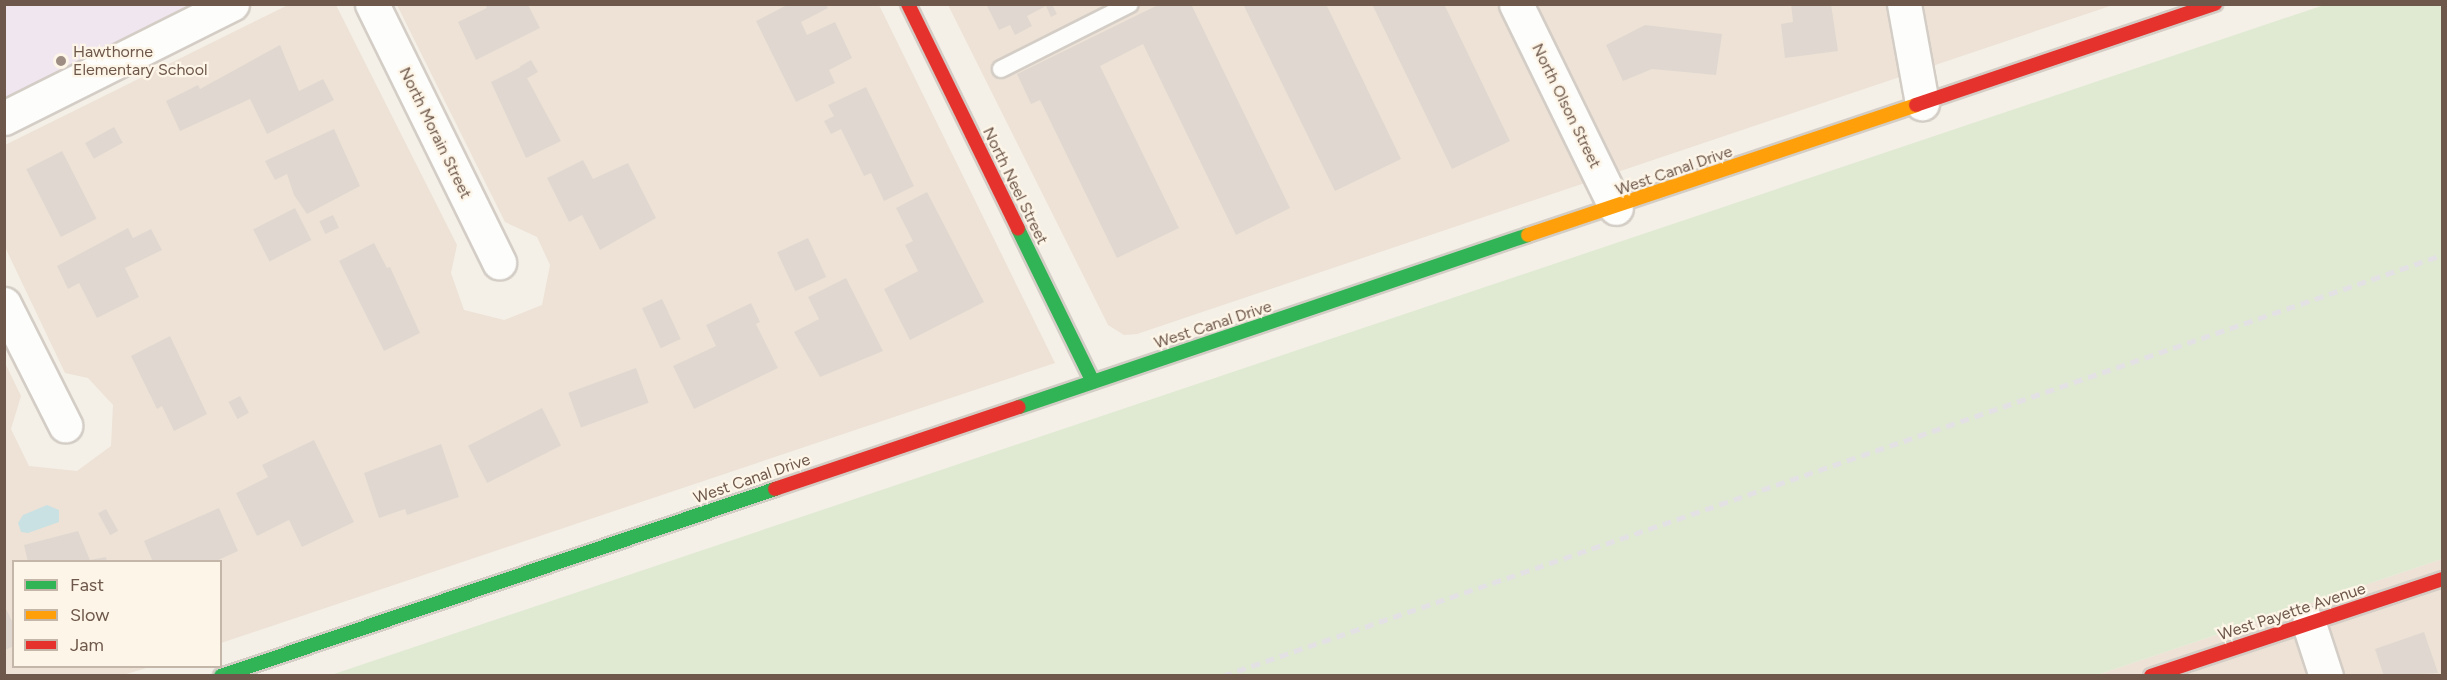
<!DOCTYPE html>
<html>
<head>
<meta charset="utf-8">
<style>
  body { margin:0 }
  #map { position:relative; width:2447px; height:680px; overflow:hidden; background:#f4f0e7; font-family:Figtree,sans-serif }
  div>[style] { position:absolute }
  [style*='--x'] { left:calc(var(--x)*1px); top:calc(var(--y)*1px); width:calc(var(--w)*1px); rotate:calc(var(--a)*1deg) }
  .residential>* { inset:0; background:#ede2d5 }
  .education>* { inset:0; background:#f0e6ef }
  .green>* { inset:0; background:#e0ead3 }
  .water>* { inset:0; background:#cae1e3 }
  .building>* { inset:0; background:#e0d8d0; transform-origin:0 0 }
  .roads { filter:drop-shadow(2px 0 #d3cdc6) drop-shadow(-2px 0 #d3cdc6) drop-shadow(0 2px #d3cdc6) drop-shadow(0 -2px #d3cdc6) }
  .lane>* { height:16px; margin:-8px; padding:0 8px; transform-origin:8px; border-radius:8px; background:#fdfdfb }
  .street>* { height:33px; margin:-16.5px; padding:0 16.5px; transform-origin:16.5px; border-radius:16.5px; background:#fdfdfb }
  .fast>* { height:14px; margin:-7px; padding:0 7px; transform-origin:7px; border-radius:7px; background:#30b455 }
  .slow>* { height:14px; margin:-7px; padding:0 7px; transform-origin:7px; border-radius:7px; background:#ff9f0a }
  .jam>* { height:14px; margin:-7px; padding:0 7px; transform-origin:7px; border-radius:7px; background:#e5322d }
  .rail>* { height:4.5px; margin-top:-2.25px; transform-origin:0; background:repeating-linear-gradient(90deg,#e3e1e3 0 9px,transparent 0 15px) }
  .dots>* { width:16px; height:16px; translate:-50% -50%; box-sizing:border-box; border:3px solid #fdf5e7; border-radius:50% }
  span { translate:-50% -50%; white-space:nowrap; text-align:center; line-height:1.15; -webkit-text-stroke:4.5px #fdf5e7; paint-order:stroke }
  .poi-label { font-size:16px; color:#6e584b }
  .left { translate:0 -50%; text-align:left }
  .street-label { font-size:16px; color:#6e584b }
  .frame { position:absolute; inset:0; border:6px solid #6e584b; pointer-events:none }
  .legend { position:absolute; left:12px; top:560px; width:210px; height:108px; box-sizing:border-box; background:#fdf5e7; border:2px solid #c4b6a9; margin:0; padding:8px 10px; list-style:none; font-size:18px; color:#6e584b }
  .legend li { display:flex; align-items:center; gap:12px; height:30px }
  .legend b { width:30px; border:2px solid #c4b6a9 }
</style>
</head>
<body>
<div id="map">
  <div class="residential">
    <i style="clip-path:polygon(288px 5px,336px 5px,457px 245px,451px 273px,464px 310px,504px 320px,542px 305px,550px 265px,537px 237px,505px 222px,397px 5px,879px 5px,1055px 363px,221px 643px,220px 562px,14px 562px,14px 666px,150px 667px,123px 675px,5px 675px,5px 363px,21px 396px,11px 429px,29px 466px,77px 471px,111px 446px,113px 405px,88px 378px,65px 373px,5px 247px,5px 145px)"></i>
    <i style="clip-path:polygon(948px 5px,2113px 5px,1137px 334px,1124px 335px,1108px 325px)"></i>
    <i style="clip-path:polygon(2442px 559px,2442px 675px,2097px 675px)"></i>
  </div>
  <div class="education">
    <i style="clip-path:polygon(5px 5px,232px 5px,5px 118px)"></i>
  </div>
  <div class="green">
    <i style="clip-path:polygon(2327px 4px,2442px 5px,2442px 559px,2097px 675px,331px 675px)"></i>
  </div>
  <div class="water">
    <i style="clip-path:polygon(47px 505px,59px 510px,59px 522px,28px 533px,21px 532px,18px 523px,23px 515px)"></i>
  </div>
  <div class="building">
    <i style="clip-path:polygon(789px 4px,826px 4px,828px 8px,801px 22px,807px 35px,835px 22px,852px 58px,829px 70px,835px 83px,796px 102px,756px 21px)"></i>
    <i style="clip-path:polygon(986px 4px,1052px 4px,1057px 14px,1051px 17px,1046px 6px,1027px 16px,1032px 26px,1015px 35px,1010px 25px,999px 30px)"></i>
    <i style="clip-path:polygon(1160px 4px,1191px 4px,1290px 208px,1236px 235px,1143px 44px,1100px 66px,1179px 228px,1117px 258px,1040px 100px,1031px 104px,1017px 74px)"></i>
    <i style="clip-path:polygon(1243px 4px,1326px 4px,1401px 159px,1335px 191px)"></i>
    <i style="clip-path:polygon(1372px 4px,1444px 4px,1510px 141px,1452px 169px)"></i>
    <i style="clip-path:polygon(1791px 4px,1831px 4px,1838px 51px,1785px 58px,1781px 24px,1793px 22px)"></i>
    <i style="clip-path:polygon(485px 5px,528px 5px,540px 28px,476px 60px,458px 22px,487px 8px)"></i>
    <i style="clip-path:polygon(1645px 25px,1722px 34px,1716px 75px,1652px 69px,1623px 81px,1606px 45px)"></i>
    <i style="clip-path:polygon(280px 45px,299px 91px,323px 79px,334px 100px,267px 134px,250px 99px,180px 131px,166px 101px,198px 85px,200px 89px)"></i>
    <i style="left:531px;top:60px;width:14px;height:13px;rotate:60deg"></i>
    <i style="clip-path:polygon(521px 67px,561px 141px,526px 158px,491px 82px)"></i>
    <i style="clip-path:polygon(866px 87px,914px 186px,884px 201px,871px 173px,864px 176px,841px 129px,831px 134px,824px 121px,834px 116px,828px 105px)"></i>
    <i style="left:114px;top:127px;width:18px;height:33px;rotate:61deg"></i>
    <i style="clip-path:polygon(334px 129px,360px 186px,307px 214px,294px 195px,287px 174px,275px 180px,265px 161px)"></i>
    <i style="left:62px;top:151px;width:76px;height:40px;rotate:63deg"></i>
    <i style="clip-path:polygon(583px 160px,593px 179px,628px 163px,656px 218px,600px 250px,582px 215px,569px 222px,547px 178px)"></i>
    <i style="clip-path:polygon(927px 192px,984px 302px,910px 340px,884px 289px,918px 271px,905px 245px,913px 241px,896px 208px)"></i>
    <i style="left:295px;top:208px;width:36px;height:47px;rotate:63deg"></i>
    <i style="left:333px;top:215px;width:14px;height:15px;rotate:65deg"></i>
    <i style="clip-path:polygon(128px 228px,133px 238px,151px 229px,162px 250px,125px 268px,139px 297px,97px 318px,79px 283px,68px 289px,57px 266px)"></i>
    <i style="left:808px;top:238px;width:43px;height:34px;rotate:65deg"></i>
    <i style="clip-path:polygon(374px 243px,387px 268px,390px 267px,420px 333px,384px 351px,339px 261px)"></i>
    <i style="clip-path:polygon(846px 278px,883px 351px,820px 377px,794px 332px,819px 319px,808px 297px)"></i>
    <i style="left:662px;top:299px;width:44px;height:22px;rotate:65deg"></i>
    <i style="clip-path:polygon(751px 303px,760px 322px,756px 324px,778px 368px,694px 409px,673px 366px,716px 346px,706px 325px)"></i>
    <i style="clip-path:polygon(170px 336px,207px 414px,174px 431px,162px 406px,157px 409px,131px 356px)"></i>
    <i style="left:636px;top:368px;width:37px;height:72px;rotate:70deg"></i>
    <i style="left:240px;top:396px;width:19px;height:13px;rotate:62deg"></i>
    <i style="left:542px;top:408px;width:42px;height:83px;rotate:63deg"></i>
    <i style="clip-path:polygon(314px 440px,354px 522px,302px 547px,289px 520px,257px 536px,236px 493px,268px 477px,262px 465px)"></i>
    <i style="clip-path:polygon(441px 444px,459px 497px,407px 515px,405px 509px,379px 518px,364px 473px)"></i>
    <i style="clip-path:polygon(219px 508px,238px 551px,214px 562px,153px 562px,144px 541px)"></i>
    <i style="left:106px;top:509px;width:25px;height:9px;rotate:61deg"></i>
    <i style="clip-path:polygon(78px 531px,90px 560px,106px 557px,107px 562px,28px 562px,24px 545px)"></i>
    <i style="clip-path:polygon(5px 607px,14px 625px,14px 646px,5px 650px)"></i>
    <i style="clip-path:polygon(2424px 632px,2438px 673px,2384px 676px,2375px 649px)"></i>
  </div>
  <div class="roads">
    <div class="lane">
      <i style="--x:1001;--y:69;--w:144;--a:-26.7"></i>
    </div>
    <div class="street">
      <i style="--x:372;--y:4;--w:288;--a:63.8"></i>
      <i style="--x:1516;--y:4;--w:227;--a:63.9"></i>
      <i style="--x:1904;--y:4;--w:101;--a:79.7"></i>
      <i style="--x:4;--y:118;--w:255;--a:-26.6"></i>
      <i style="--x:4;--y:304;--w:136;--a:63.2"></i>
      <i style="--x:2309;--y:624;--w:55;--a:71.9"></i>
    </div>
    <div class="fast">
      <i style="--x:1018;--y:229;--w:170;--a:63.9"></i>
      <i style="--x:1019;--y:407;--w:537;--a:-18.67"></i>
      <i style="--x:221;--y:676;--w:585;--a:-18.65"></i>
    </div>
    <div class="slow">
      <i style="--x:1528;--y:235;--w:409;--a:-18.5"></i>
    </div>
    <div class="jam">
      <i style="--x:908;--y:4;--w:250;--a:63.9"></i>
      <i style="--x:1916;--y:105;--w:316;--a:-18.7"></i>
      <i style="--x:775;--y:489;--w:257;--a:-18.6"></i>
      <i style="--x:2151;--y:676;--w:307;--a:-18.4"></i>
    </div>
  </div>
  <div class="rail">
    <i style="--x:1223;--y:676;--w:1290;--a:-19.05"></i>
  </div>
  <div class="dots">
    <i style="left:61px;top:61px;background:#9d8d82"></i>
  </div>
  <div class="poi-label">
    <span class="left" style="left:73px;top:61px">Hawthorne<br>Elementary School</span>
  </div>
  <div class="street-label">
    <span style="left:1566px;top:106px;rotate:64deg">North Olson Street</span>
    <span style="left:435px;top:133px;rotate:64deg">North Morain Street</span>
    <span style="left:1674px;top:171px;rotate:-19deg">West Canal Drive</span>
    <span style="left:1015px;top:186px;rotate:64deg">North Neel Street</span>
    <span style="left:1213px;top:325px;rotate:-18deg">West Canal Drive</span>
    <span style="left:752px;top:479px;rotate:-19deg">West Canal Drive</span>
    <span style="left:2292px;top:612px;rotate:-18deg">West Payette Avenue</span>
  </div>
  <div class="frame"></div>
  <ul class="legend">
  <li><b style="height:8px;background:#30b455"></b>Fast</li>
  <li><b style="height:8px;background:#ff9f0a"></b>Slow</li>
  <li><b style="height:8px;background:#e5322d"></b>Jam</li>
  </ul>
</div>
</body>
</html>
